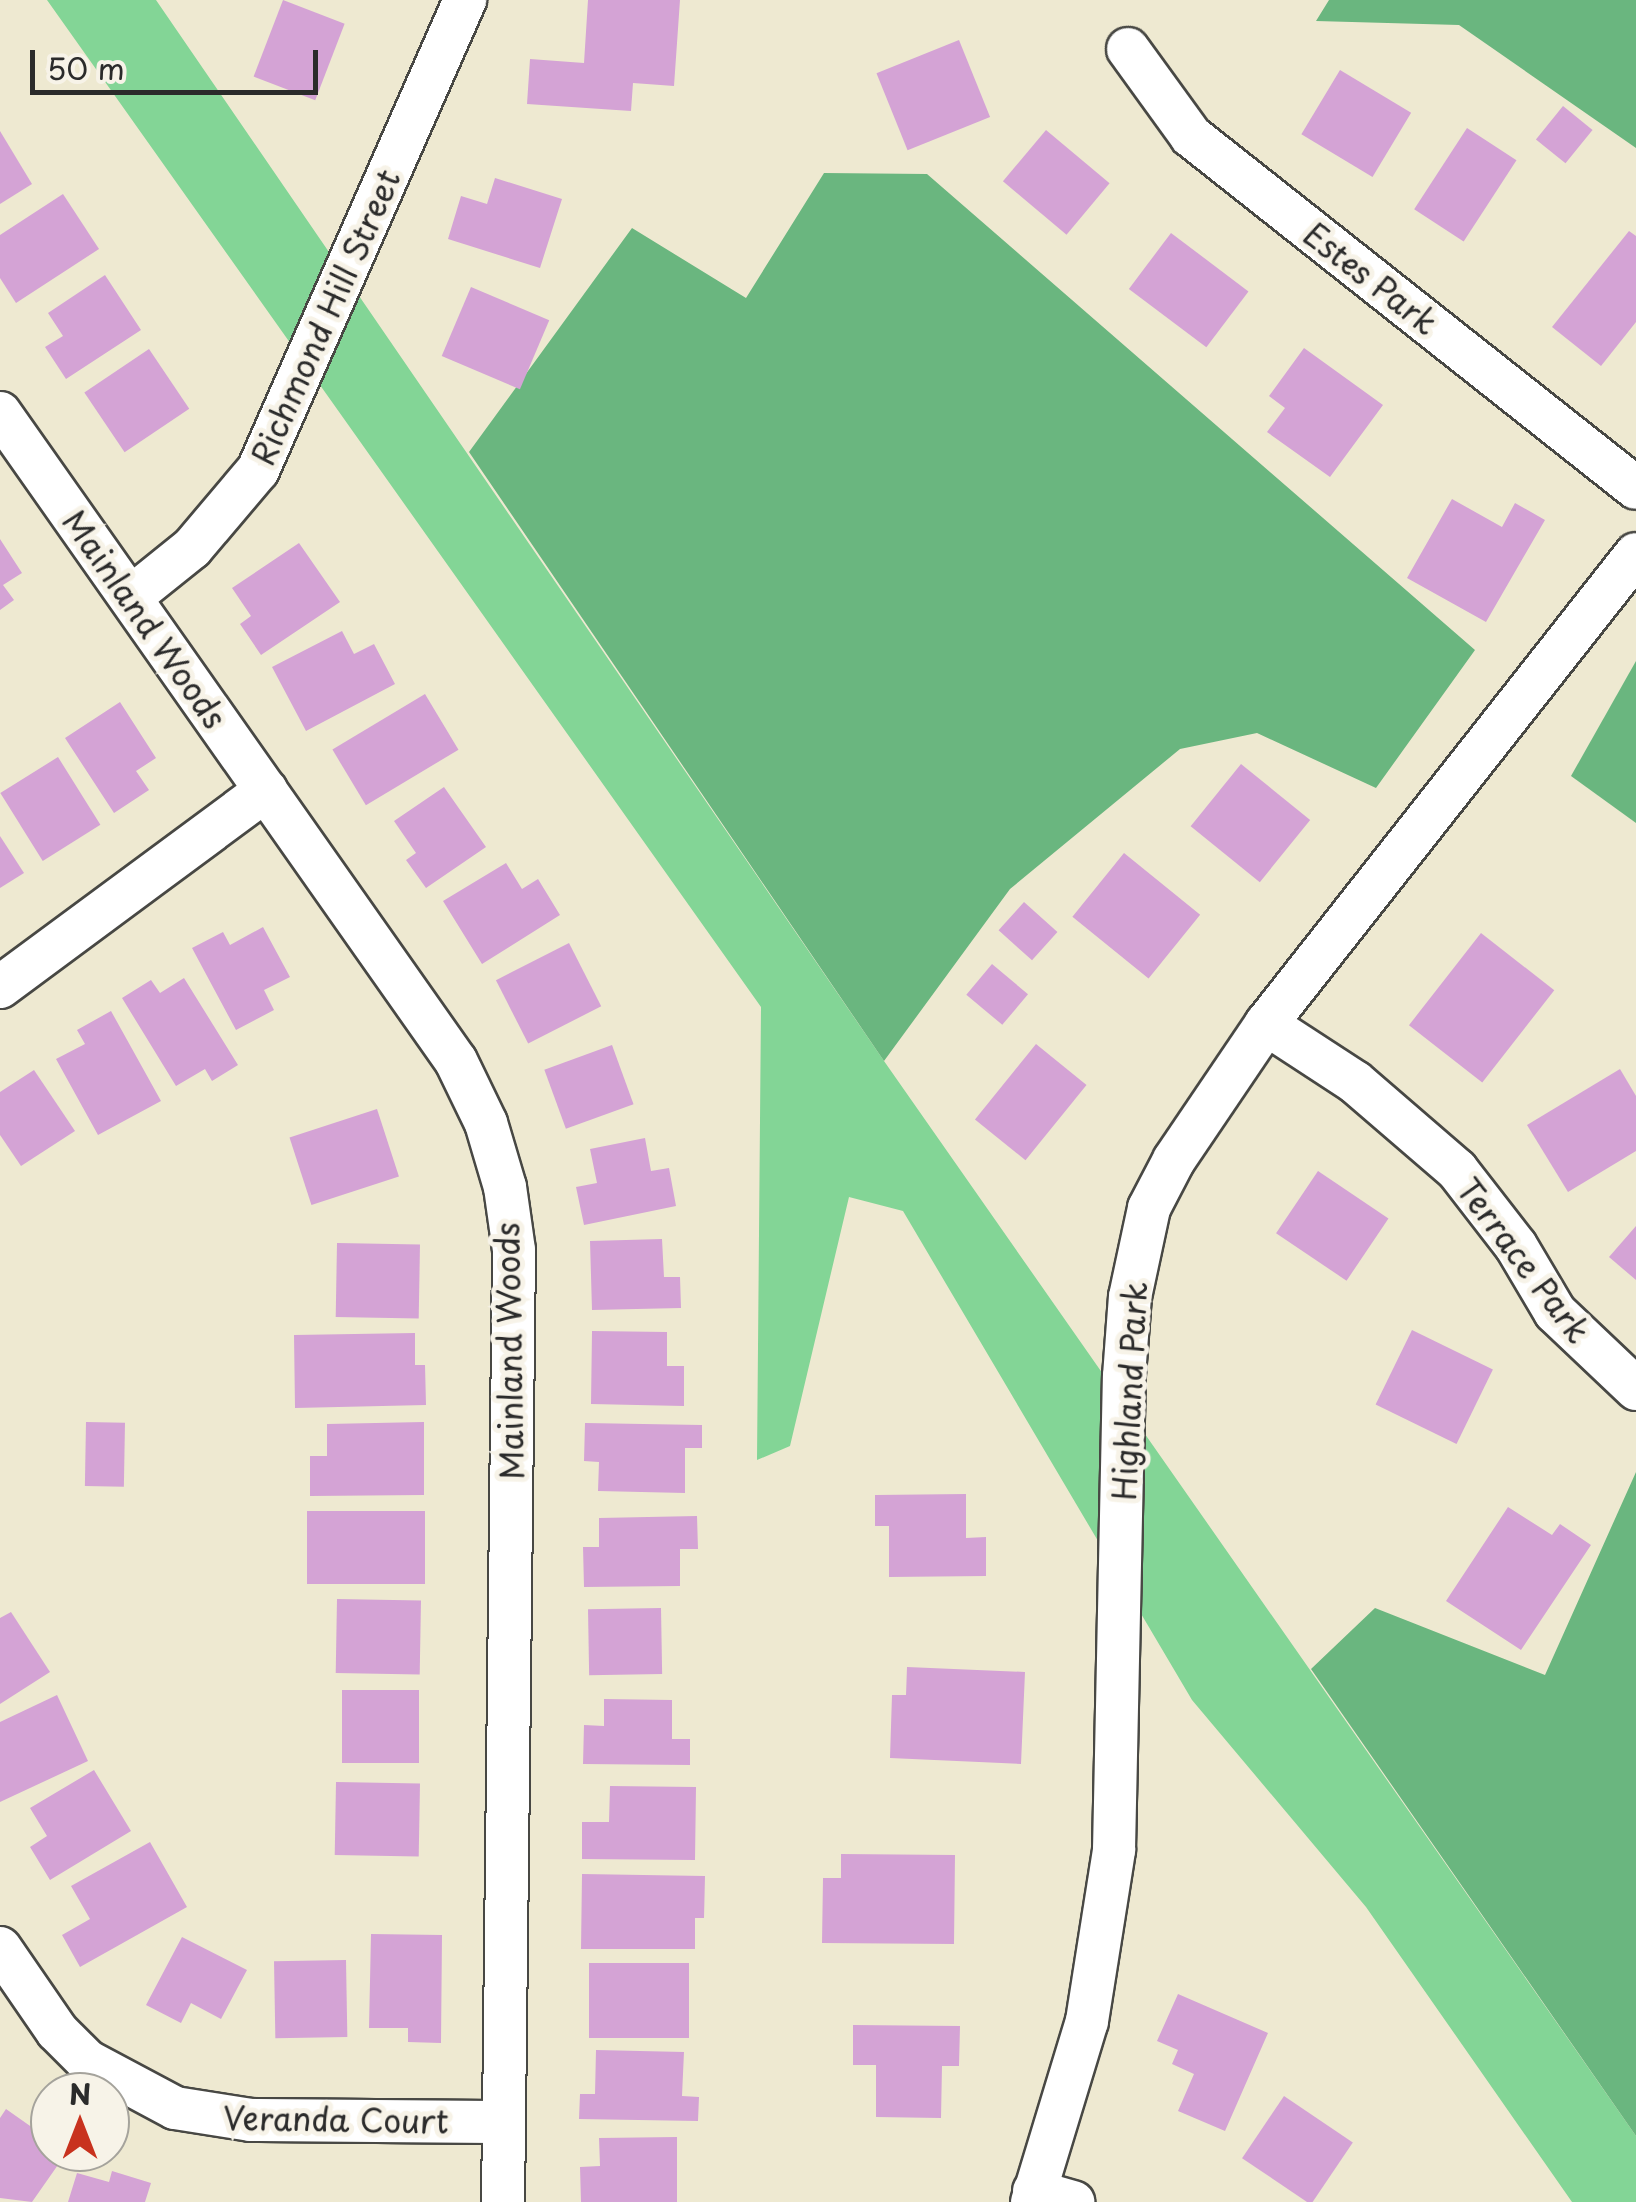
<!DOCTYPE html>
<html>
<head>
<meta charset="utf-8">
<style>
  body { margin:0 }
  #map { position:relative; width:1636px; height:2202px; overflow:hidden; background:#eee9d1; font-family:"Playpen Sans",sans-serif }
  div>[style] { position:absolute }
  [style*='--x'] { left:calc(var(--x)*1px); top:calc(var(--y)*1px); width:calc(var(--w)*1px); rotate:calc(var(--a)*1deg) }
  .green>* { inset:0; background:#83d596 }
  .forest>* { inset:0; background:#6ab67f }
  .building>* { inset:0; background:#d4a3d5; transform-origin:0 0 }
  .roads { filter:drop-shadow(2px 0 #484844) drop-shadow(-2px 0 #484844) drop-shadow(0 2px #484844) drop-shadow(0 -2px #484844) }
  .minor>* { height:42px; margin:-21px; padding:0 21px; transform-origin:21px; border-radius:21px; background:#fff }
  span { translate:-50% -50%; white-space:nowrap; text-align:center; line-height:1.15; -webkit-text-stroke:10px #f7f3e8; paint-order:stroke }
  .street-label { font-size:32px; color:#2b2b2b }
  .north { position:absolute; left:30px; top:2072px; width:100px; height:100px; box-sizing:border-box; background:#f7f3e8; border:2px solid #a5a39c; border-radius:50%; rotate:0deg; font-size:28px; font-weight:700; line-height:40px; text-align:center; color:#2b2b2b }
  .north::after { content:''; display:block; margin:auto; width:35px; height:45px; background:#c8321e; clip-path:polygon(50% 0,100% 100%,50% 72%,0 100%) }
  .scale { position:absolute; left:30px; top:50px; width:288px; height:45px; box-sizing:border-box; border:5px solid #2b2b2b; border-top:0; padding-left:12px; font-size:30px; line-height:35px; white-space:nowrap; color:#2b2b2b; -webkit-text-stroke:8px #f7f3e8; paint-order:stroke }
</style>
</head>
<body>
<div id="map">
  <div class="green">
    <i style="clip-path:polygon(47px 0,156px 0,884px 1061px,1636px 2136px,1636px 2202px,1572px 2202px,1366px 1907px,1192px 1700px,903px 1211px,849px 1197px,790px 1446px,757px 1460px,761px 1007px)"></i>
  </div>
  <div class="forest">
    <i style="clip-path:polygon(1329px 0,1636px 0,1636px 148px,1459px 25px,1316px 21px)"></i>
    <i style="clip-path:polygon(824px 173px,927px 174px,1475px 650px,1376px 788px,1257px 733px,1180px 749px,1010px 889px,884px 1061px,469px 452px,632px 228px,746px 298px)"></i>
    <i style="clip-path:polygon(1636px 661px,1636px 823px,1571px 776px)"></i>
    <i style="clip-path:polygon(1636px 1472px,1636px 2136px,1311px 1669px,1375px 1608px,1545px 1675px)"></i>
  </div>
  <div class="building">
    <i style="left:283px;top:0;width:66px;height:82px;rotate:21deg"></i>
    <i style="clip-path:polygon(588px 0,680px 0,674px 86px,633px 83px,631px 111px,527px 104px,530px 59px,584px 63px)"></i>
    <i style="left:959px;top:40px;width:83px;height:89px;rotate:68deg"></i>
    <i style="left:1340px;top:70px;width:83px;height:75px;rotate:31deg"></i>
    <i style="left:1563px;top:106px;width:38px;height:43px;rotate:39deg"></i>
    <i style="left:1467px;top:128px;width:59px;height:97px;rotate:33deg"></i>
    <i style="left:1046px;top:130px;width:83px;height:67px;rotate:40deg"></i>
    <i style="clip-path:polygon(0 131px,32px 184px,0 204px)"></i>
    <i style="clip-path:polygon(495px 178px,562px 199px,540px 268px,448px 239px,461px 196px,487px 204px)"></i>
    <i style="clip-path:polygon(63px 194px,99px 249px,16px 303px,0 278px,0 235px)"></i>
    <i style="clip-path:polygon(1629px 231px,1636px 236px,1636px 322px,1601px 366px,1552px 327px)"></i>
    <i style="left:1171px;top:233px;width:97px;height:70px;rotate:37deg"></i>
    <i style="clip-path:polygon(105px 275px,141px 330px,66px 379px,45px 347px,63px 336px,48px 313px)"></i>
    <i style="left:471px;top:287px;width:85px;height:75px;rotate:23deg"></i>
    <i style="clip-path:polygon(1304px 348px,1383px 405px,1330px 477px,1267px 432px,1285px 408px,1269px 396px)"></i>
    <i style="left:149px;top:349px;width:72px;height:78px;rotate:56deg"></i>
    <i style="clip-path:polygon(1452px 499px,1502px 527px,1515px 503px,1545px 520px,1486px 622px,1407px 578px)"></i>
    <i style="clip-path:polygon(0 539px,22px 573px,3px 585px,14px 600px,0 610px)"></i>
    <i style="clip-path:polygon(299px 543px,340px 602px,261px 655px,240px 624px,251px 616px,232px 588px)"></i>
    <i style="clip-path:polygon(342px 631px,354px 654px,374px 644px,395px 684px,306px 731px,272px 667px)"></i>
    <i style="left:425px;top:694px;width:65px;height:108px;rotate:59deg"></i>
    <i style="clip-path:polygon(120px 702px,156px 758px,136px 771px,149px 790px,114px 813px,65px 738px)"></i>
    <i style="left:58px;top:757px;width:80px;height:68px;rotate:58deg"></i>
    <i style="left:1241px;top:764px;width:89px;height:80px;rotate:39deg"></i>
    <i style="clip-path:polygon(444px 787px,486px 847px,426px 888px,406px 860px,416px 853px,394px 821px)"></i>
    <i style="clip-path:polygon(0 836px,24px 873px,0 888px)"></i>
    <i style="left:1124px;top:853px;width:98px;height:82px;rotate:39deg"></i>
    <i style="clip-path:polygon(506px 863px,522px 889px,538px 879px,560px 915px,482px 964px,443px 901px)"></i>
    <i style="left:1024px;top:902px;width:45px;height:38px;rotate:42deg"></i>
    <i style="clip-path:polygon(263px 927px,290px 977px,264px 990px,274px 1010px,236px 1030px,192px 948px,223px 932px,230px 945px)"></i>
    <i style="left:1481px;top:933px;width:93px;height:117px;rotate:38deg"></i>
    <i style="left:569px;top:943px;width:71px;height:82px;rotate:63deg"></i>
    <i style="left:992px;top:964px;width:47px;height:40px;rotate:40deg"></i>
    <i style="clip-path:polygon(184px 978px,238px 1065px,212px 1081px,205px 1069px,176px 1086px,122px 998px,151px 980px,160px 993px)"></i>
    <i style="clip-path:polygon(111px 1011px,161px 1101px,98px 1135px,56px 1059px,85px 1044px,77px 1030px)"></i>
    <i style="left:1036px;top:1044px;width:65px;height:97px;rotate:39deg"></i>
    <i style="left:612px;top:1045px;width:63px;height:72px;rotate:70deg"></i>
    <i style="clip-path:polygon(1620px 1069px,1636px 1096px,1636px 1151px,1568px 1192px,1527px 1125px)"></i>
    <i style="clip-path:polygon(34px 1070px,75px 1131px,21px 1166px,0 1135px,0 1092px)"></i>
    <i style="left:377px;top:1109px;width:71px;height:92px;rotate:72deg"></i>
    <i style="clip-path:polygon(645px 1138px,651px 1171px,669px 1168px,676px 1206px,584px 1225px,576px 1187px,597px 1183px,590px 1149px)"></i>
    <i style="left:1318px;top:1171px;width:85px;height:75px;rotate:34deg"></i>
    <i style="clip-path:polygon(1636px 1226px,1636px 1280px,1609px 1257px)"></i>
    <i style="clip-path:polygon(662px 1239px,664px 1277px,680px 1277px,681px 1308px,592px 1310px,590px 1241px)"></i>
    <i style="left:337px;top:1243px;width:83px;height:74px;rotate:1deg"></i>
    <i style="left:1412px;top:1330px;width:90px;height:83px;rotate:26deg"></i>
    <i style="clip-path:polygon(592px 1331px,667px 1332px,667px 1366px,684px 1366px,684px 1406px,591px 1404px)"></i>
    <i style="clip-path:polygon(415px 1333px,415px 1365px,425px 1365px,426px 1405px,295px 1408px,294px 1335px)"></i>
    <i style="left:86px;top:1422px;width:39px;height:64px;rotate:1deg"></i>
    <i style="clip-path:polygon(424px 1422px,424px 1495px,310px 1496px,310px 1456px,327px 1456px,327px 1424px)"></i>
    <i style="clip-path:polygon(585px 1423px,702px 1425px,702px 1448px,685px 1448px,685px 1493px,598px 1491px,599px 1462px,584px 1461px)"></i>
    <i style="clip-path:polygon(966px 1494px,966px 1538px,986px 1537px,986px 1576px,889px 1577px,889px 1526px,875px 1526px,875px 1495px)"></i>
    <i style="clip-path:polygon(1508px 1507px,1552px 1535px,1560px 1524px,1591px 1545px,1521px 1650px,1446px 1601px)"></i>
    <i style="left:425px;top:1511px;width:73px;height:118px;rotate:90deg"></i>
    <i style="clip-path:polygon(697px 1516px,698px 1549px,680px 1549px,680px 1586px,584px 1587px,583px 1547px,599px 1547px,599px 1518px)"></i>
    <i style="left:337px;top:1599px;width:84px;height:74px;rotate:1deg"></i>
    <i style="left:661px;top:1608px;width:66px;height:73px;rotate:89deg"></i>
    <i style="clip-path:polygon(11px 1612px,50px 1672px,0 1704px,0 1618px)"></i>
    <i style="clip-path:polygon(907px 1667px,1025px 1672px,1021px 1764px,890px 1758px,892px 1695px,906px 1695px)"></i>
    <i style="left:342px;top:1690px;width:77px;height:73px"></i>
    <i style="clip-path:polygon(57px 1695px,88px 1761px,0 1802px,0 1722px)"></i>
    <i style="clip-path:polygon(604px 1699px,672px 1700px,672px 1739px,690px 1739px,690px 1765px,583px 1764px,584px 1725px,604px 1726px)"></i>
    <i style="clip-path:polygon(94px 1770px,131px 1831px,50px 1880px,30px 1847px,47px 1836px,30px 1808px)"></i>
    <i style="left:336px;top:1782px;width:84px;height:73px;rotate:1deg"></i>
    <i style="clip-path:polygon(610px 1786px,696px 1787px,695px 1860px,582px 1859px,582px 1822px,609px 1822px)"></i>
    <i style="clip-path:polygon(150px 1842px,187px 1907px,80px 1967px,62px 1935px,90px 1919px,71px 1886px)"></i>
    <i style="clip-path:polygon(841px 1854px,955px 1855px,954px 1944px,822px 1943px,823px 1878px,841px 1878px)"></i>
    <i style="clip-path:polygon(582px 1874px,705px 1876px,704px 1918px,695px 1918px,695px 1949px,581px 1949px)"></i>
    <i style="clip-path:polygon(371px 1934px,442px 1935px,441px 2043px,408px 2042px,408px 2028px,369px 2028px)"></i>
    <i style="clip-path:polygon(182px 1937px,247px 1970px,221px 2019px,191px 2003px,181px 2023px,146px 2005px)"></i>
    <i style="left:346px;top:1960px;width:77px;height:72px;rotate:89deg"></i>
    <i style="left:589px;top:1963px;width:100px;height:75px"></i>
    <i style="clip-path:polygon(1178px 1994px,1268px 2033px,1225px 2131px,1178px 2111px,1194px 2074px,1172px 2064px,1178px 2050px,1157px 2041px)"></i>
    <i style="clip-path:polygon(853px 2025px,960px 2026px,959px 2066px,942px 2066px,941px 2118px,876px 2117px,876px 2065px,853px 2065px)"></i>
    <i style="clip-path:polygon(596px 2050px,684px 2052px,682px 2096px,699px 2097px,698px 2121px,579px 2119px,580px 2094px,595px 2094px)"></i>
    <i style="left:1284px;top:2096px;width:83px;height:75px;rotate:34deg"></i>
    <i style="clip-path:polygon(6px 2109px,50px 2140px,50px 2152px,67px 2152px,32px 2202px,0 2198px,0 2118px)"></i>
    <i style="clip-path:polygon(677px 2137px,677px 2202px,581px 2202px,580px 2167px,600px 2166px,599px 2138px)"></i>
    <i style="clip-path:polygon(112px 2171px,151px 2183px,145px 2202px,68px 2202px,77px 2173px,109px 2182px)"></i>
  </div>
  <div class="roads">
    <div class="minor">
      <i style="--x:1128;--y:49;--w:107;--a:54.1"></i>
      <i style="--x:1191;--y:136;--w:567;--a:38.34"></i>
      <i style="--x:0;--y:413;--w:792;--a:54.87"></i>
      <i style="--x:456;--y:1061;--w:69;--a:64.2"></i>
      <i style="--x:486;--y:1123;--w:67;--a:73.5"></i>
      <i style="--x:505;--y:1187;--w:64;--a:81.9"></i>
      <i style="--x:514;--y:1250;--w:952;--a:90.66"></i>
      <i style="--x:131;--y:597;--w:78;--a:-38.8"></i>
      <i style="--x:192;--y:548;--w:102;--a:-49.8"></i>
      <i style="--x:258;--y:470;--w:514;--a:-66.23"></i>
      <i style="--x:0;--y:987;--w:331;--a:-36.5"></i>
      <i style="--x:1266;--y:1024;--w:106;--a:33.1"></i>
      <i style="--x:1355;--y:1082;--w:135;--a:40.8"></i>
      <i style="--x:1457;--y:1170;--w:96;--a:52.2"></i>
      <i style="--x:1516;--y:1246;--w:77;--a:59.4"></i>
      <i style="--x:1555;--y:1312;--w:112;--a:43.5"></i>
      <i style="--x:0;--y:1948;--w:101;--a:55.5"></i>
      <i style="--x:57;--y:2031;--w:42;--a:45"></i>
      <i style="--x:87;--y:2061;--w:100;--a:28.1"></i>
      <i style="--x:175;--y:2108;--w:77;--a:9"></i>
      <i style="--x:251;--y:2120;--w:250;--a:0.5"></i>
      <i style="--x:1034;--y:2191;--w:41;--a:15.8"></i>
      <i style="--x:1032;--y:2202;--w:189;--a:-73.1"></i>
      <i style="--x:1087;--y:2021;--w:173;--a:-81"></i>
      <i style="--x:1114;--y:1850;--w:474;--a:-88.8"></i>
      <i style="--x:1124;--y:1376;--w:79;--a:-85.7"></i>
      <i style="--x:1130;--y:1297;--w:91;--a:-77.9"></i>
      <i style="--x:1149;--y:1208;--w:54;--a:-62.5"></i>
      <i style="--x:1174;--y:1160;--w:164;--a:-55.9"></i>
      <i style="--x:1266;--y:1024;--w:598;--a:-51.79"></i>
    </div>
  </div>
  <div class="street-label">
    <span style="left:1371px;top:278px;rotate:38deg">Estes Park</span>
    <span style="left:325px;top:317px;rotate:-66deg">Richmond Hill Street</span>
    <span style="left:145px;top:619px;rotate:55deg">Mainland Woods</span>
    <span style="left:1524px;top:1260px;rotate:53deg">Terrace Park</span>
    <span style="left:509px;top:1351px;rotate:-91deg">Mainland Woods</span>
    <span style="left:1129px;top:1391px;rotate:-87deg">Highland Park</span>
    <span style="left:336px;top:2119px;rotate:1deg">Veranda Court</span>
  </div>
  <div class="north">N</div>
  <div class="scale">50 m</div>
</div>
</body>
</html>
